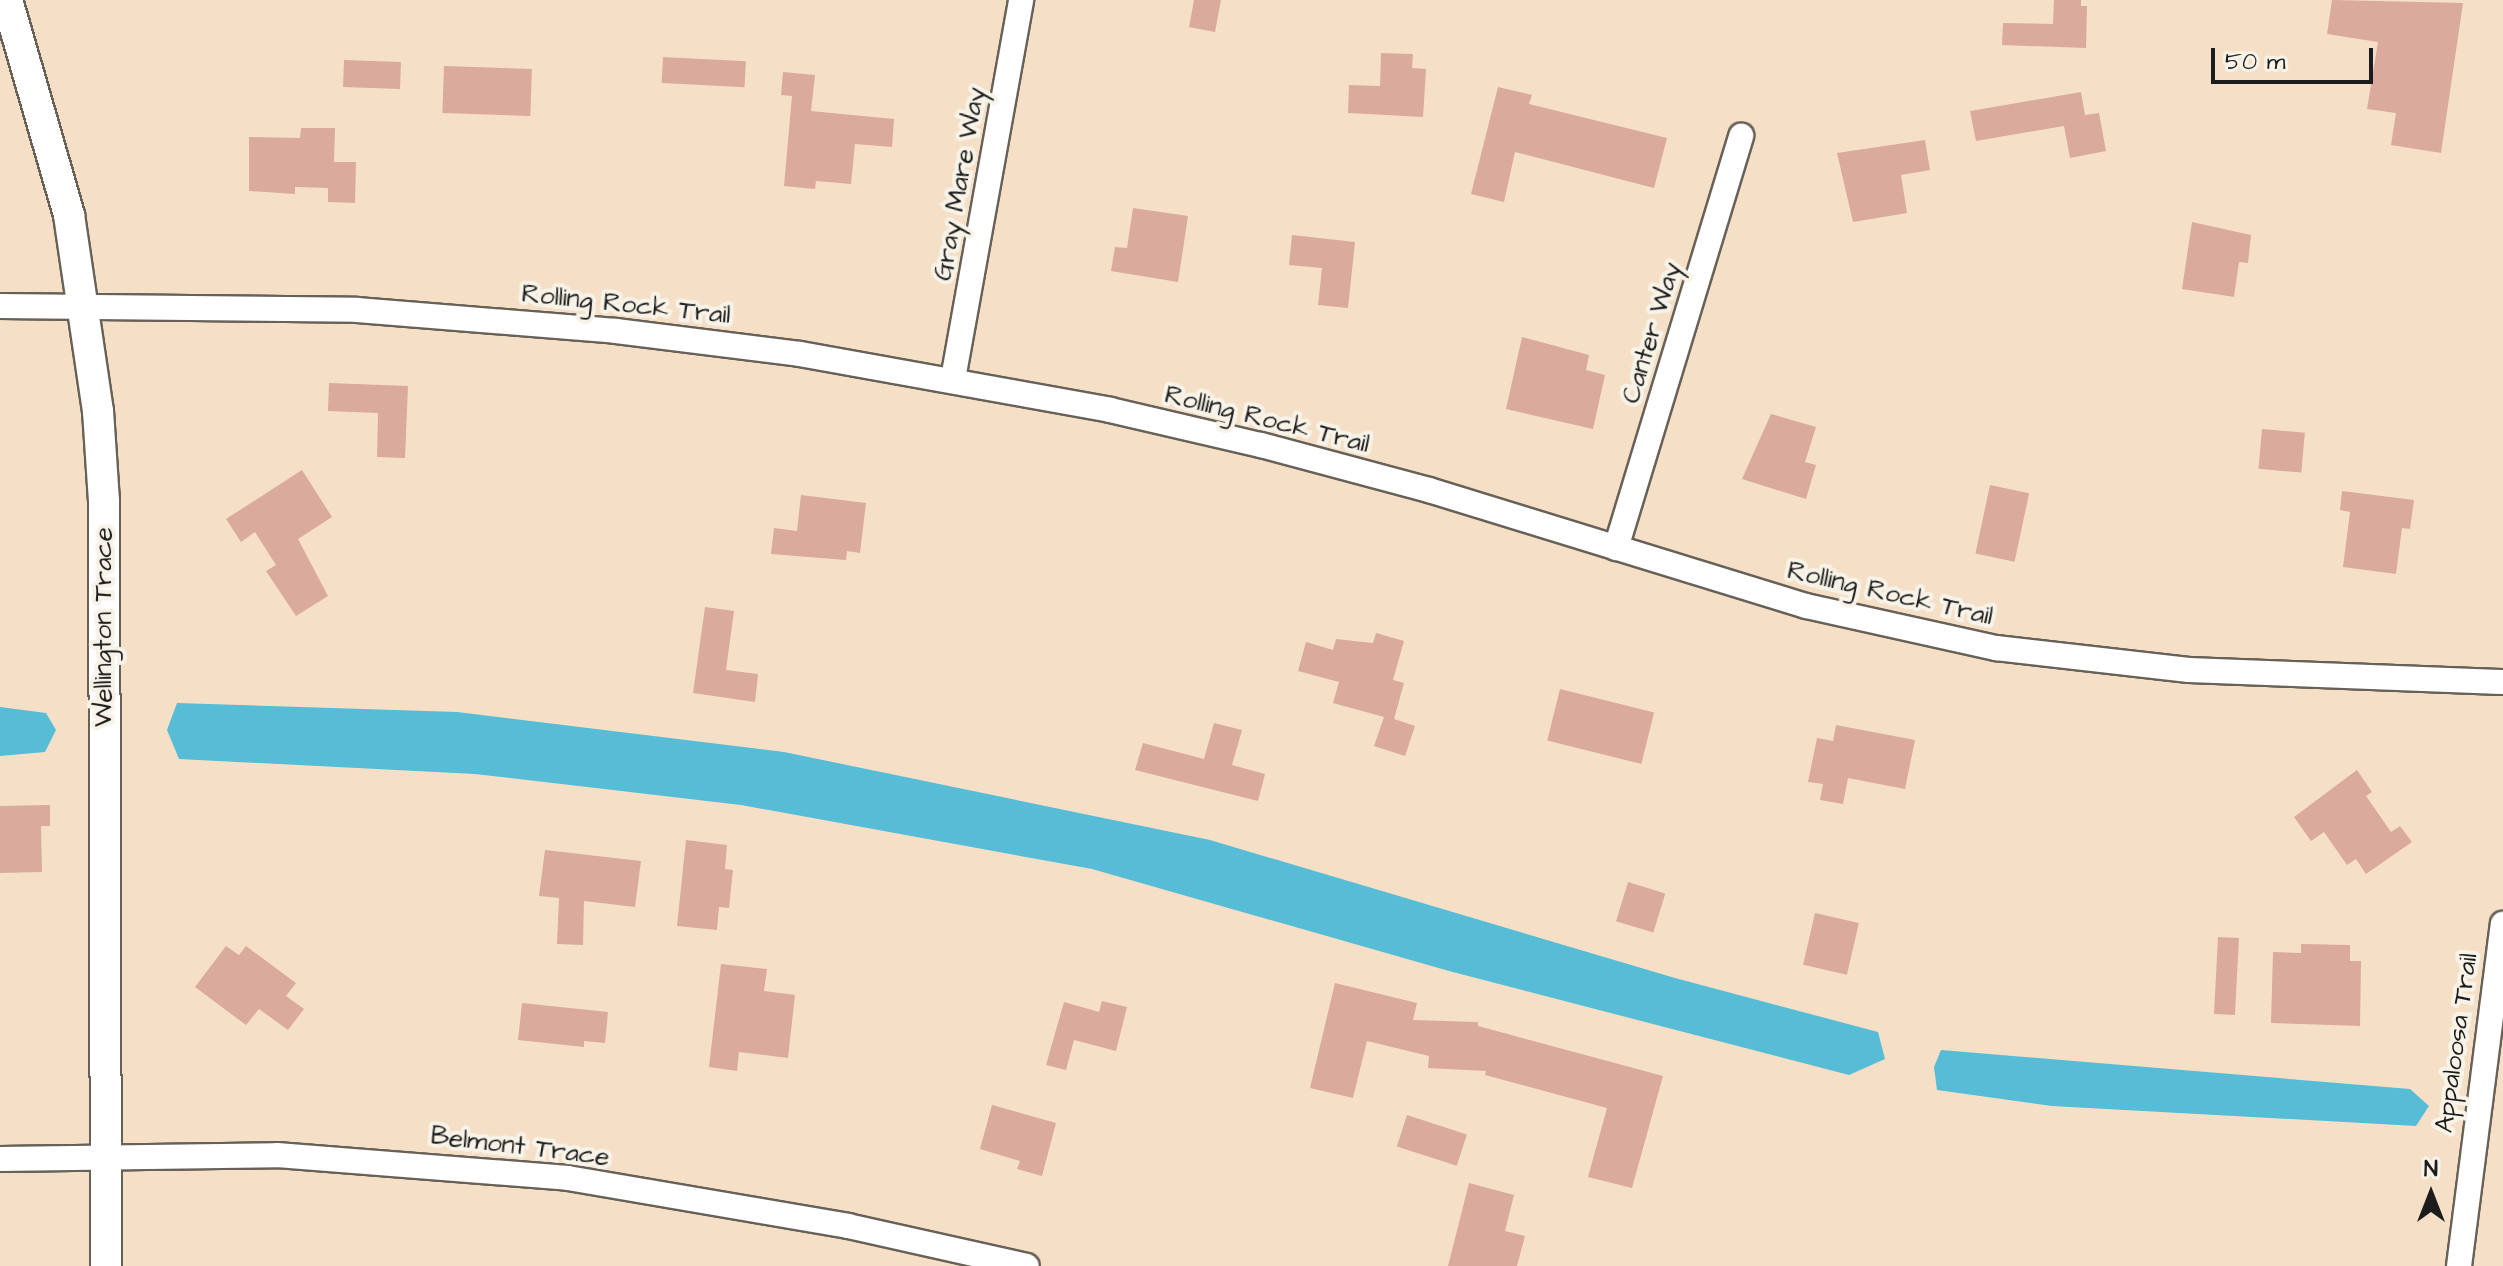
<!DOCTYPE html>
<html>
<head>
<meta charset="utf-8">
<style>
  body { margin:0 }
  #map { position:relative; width:2503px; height:1266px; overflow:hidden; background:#f5e0c7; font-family:"Architects Daughter",sans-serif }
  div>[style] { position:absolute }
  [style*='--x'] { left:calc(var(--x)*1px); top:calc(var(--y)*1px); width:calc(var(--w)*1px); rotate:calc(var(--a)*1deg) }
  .water>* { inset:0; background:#57bcd5 }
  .building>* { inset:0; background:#daaa9d; transform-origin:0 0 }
  .roads { filter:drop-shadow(2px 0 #686158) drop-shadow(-2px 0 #686158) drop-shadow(0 2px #686158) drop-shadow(0 -2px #686158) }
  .minor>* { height:24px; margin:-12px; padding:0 12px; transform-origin:12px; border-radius:12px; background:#fff }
  .tertiary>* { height:30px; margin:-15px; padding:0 15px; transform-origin:15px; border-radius:15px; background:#fff }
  span { translate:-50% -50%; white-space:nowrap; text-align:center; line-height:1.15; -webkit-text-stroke:8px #f7f3e8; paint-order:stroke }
  .street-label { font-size:26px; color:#1c1c1c }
  .north { position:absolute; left:2391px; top:1154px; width:80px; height:80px; -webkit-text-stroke:6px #f7f3e8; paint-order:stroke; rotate:0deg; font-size:22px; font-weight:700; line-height:32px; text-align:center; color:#1c1c1c }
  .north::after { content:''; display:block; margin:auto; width:28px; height:36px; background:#1c1c1c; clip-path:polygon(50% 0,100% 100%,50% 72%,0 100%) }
  .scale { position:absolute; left:2211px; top:48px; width:162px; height:36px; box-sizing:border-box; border:4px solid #1c1c1c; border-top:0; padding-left:10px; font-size:24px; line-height:28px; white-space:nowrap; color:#1c1c1c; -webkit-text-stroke:6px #f7f3e8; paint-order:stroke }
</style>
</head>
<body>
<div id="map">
  <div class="water">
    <i style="clip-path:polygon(177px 703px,457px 712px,784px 752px,1210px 840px,1675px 978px,1878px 1032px,1885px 1059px,1849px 1075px,1449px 971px,1092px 869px,741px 805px,475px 774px,179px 759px,167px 730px)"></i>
    <i style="clip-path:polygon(0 707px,46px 713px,56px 730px,45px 752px,0 756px)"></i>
    <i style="clip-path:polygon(1941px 1050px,2410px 1089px,2429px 1106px,2416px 1126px,2052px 1106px,1937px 1090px,1934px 1067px)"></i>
  </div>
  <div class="building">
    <i style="clip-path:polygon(1194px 0,1221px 0,1215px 32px,1189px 27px)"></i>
    <i style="clip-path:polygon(2054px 0,2081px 0,2081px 6px,2087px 6px,2086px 48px,2002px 45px,2003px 23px,2053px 24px)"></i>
    <i style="clip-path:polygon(2332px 0,2463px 3px,2441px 153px,2391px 145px,2396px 113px,2367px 109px,2378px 42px,2327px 34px)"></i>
    <i style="clip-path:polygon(1381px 53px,1413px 54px,1412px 68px,1426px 69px,1423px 117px,1348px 113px,1349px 85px,1380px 86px)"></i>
    <i style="left:663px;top:57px;width:83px;height:26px;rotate:3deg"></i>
    <i style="left:344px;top:60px;width:57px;height:27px;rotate:2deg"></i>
    <i style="left:444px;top:66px;width:88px;height:47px;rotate:2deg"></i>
    <i style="clip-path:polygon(783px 72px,815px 75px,811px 111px,894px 119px,892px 147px,855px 144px,851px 184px,816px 181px,815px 189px,784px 186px,792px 96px,781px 95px)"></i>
    <i style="clip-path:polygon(1498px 87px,1532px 95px,1529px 104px,1667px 138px,1654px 188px,1515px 152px,1504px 202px,1471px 194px)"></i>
    <i style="clip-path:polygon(2081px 92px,2085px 115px,2099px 113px,2106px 151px,2070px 158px,2064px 126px,1976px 141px,1970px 111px)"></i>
    <i style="clip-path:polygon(301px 128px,335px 128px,334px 162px,356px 162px,355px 203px,328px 202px,328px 188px,295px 187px,295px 194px,249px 191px,249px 137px,300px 138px)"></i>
    <i style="clip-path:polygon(1925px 140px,1930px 170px,1901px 175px,1907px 213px,1853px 222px,1837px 153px)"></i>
    <i style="clip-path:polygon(1133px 208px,1188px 216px,1178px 282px,1111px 271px,1115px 247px,1127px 248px)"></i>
    <i style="clip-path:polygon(2192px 222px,2251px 235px,2248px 263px,2239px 262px,2234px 297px,2182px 289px)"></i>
    <i style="clip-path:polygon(1292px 235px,1355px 242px,1348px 308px,1318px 305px,1322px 268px,1289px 265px)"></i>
    <i style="clip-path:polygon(1522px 337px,1589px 355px,1586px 370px,1605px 375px,1593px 429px,1506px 409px)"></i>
    <i style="clip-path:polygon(329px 383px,408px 386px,405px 458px,377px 457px,378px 413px,328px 411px)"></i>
    <i style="clip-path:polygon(1771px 414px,1816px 427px,1805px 462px,1816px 465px,1806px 499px,1742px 479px)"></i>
    <i style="left:2262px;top:429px;width:43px;height:40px;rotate:5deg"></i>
    <i style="clip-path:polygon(302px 470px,332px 517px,298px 539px,328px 596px,296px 616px,266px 571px,276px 565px,255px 532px,241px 542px,226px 519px)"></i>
    <i style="left:1990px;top:485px;width:40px;height:70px;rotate:12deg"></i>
    <i style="clip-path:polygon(2342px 491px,2414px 500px,2410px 529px,2402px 528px,2396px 574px,2343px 567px,2350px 512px,2340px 510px)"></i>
    <i style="clip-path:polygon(801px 495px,866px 503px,860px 553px,847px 551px,846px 560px,771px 554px,774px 528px,797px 531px)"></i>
    <i style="clip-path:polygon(705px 607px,734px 611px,726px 670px,758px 674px,755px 702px,693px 693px)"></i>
    <i style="clip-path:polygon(1376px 633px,1404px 641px,1393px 680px,1404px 683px,1394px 719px,1415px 726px,1405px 756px,1374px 746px,1384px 717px,1333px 703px,1339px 682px,1298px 671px,1306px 642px,1333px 650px,1336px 639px,1373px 643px)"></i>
    <i style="left:1560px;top:689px;width:97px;height:53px;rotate:14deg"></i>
    <i style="clip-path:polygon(1214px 723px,1242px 730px,1232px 765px,1265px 774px,1258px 801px,1135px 770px,1143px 743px,1204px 759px)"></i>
    <i style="clip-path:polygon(1836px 725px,1915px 740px,1905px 789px,1848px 778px,1843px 804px,1820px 800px,1823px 784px,1808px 782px,1817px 738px,1833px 741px)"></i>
    <i style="clip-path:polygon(2357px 770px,2372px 792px,2366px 796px,2391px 832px,2400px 826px,2412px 842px,2366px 874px,2356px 859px,2347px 865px,2324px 832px,2311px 841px,2294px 817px)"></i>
    <i style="clip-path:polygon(50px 805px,50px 826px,41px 826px,42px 872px,0 873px,0 806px)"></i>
    <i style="clip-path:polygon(686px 840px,727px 845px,725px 869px,733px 870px,729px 908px,719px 907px,717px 930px,677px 926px)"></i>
    <i style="clip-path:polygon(545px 850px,641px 861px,635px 907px,584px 901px,583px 945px,557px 944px,559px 898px,539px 896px)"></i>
    <i style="left:1628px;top:882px;width:39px;height:41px;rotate:17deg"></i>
    <i style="left:1815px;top:913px;width:45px;height:53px;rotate:13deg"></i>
    <i style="left:2218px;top:937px;width:21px;height:77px;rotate:3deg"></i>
    <i style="clip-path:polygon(2301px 944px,2350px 945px,2350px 961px,2361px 961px,2360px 1026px,2271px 1023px,2273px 952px,2301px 953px)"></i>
    <i style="clip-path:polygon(226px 946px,239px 955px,246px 946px,296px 983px,286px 996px,304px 1009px,288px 1030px,259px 1009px,246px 1025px,195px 987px)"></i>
    <i style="clip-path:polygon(721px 964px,767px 969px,764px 991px,795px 995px,788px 1058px,739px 1052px,737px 1071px,709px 1067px)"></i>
    <i style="clip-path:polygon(1335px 983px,1417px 1003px,1413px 1020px,1478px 1022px,1478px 1026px,1663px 1076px,1632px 1188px,1588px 1177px,1607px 1108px,1485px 1075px,1486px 1071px,1428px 1068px,1429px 1056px,1367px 1041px,1353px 1098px,1310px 1088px)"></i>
    <i style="clip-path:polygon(1102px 1001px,1127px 1007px,1116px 1051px,1074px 1040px,1066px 1070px,1046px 1065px,1064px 1002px,1099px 1012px)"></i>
    <i style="clip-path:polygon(522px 1003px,608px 1012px,605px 1043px,584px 1041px,584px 1047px,518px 1040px)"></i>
    <i style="clip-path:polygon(992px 1105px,1056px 1123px,1042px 1176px,1017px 1169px,1020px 1161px,980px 1149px)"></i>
    <i style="left:1407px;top:1115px;width:63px;height:33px;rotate:18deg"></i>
    <i style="clip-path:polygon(1469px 1183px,1514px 1195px,1505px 1231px,1525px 1236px,1517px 1266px,1448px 1266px)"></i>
  </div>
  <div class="roads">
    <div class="minor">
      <i style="--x:0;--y:306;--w:357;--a:0.6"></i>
      <i style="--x:357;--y:310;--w:260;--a:4.6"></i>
      <i style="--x:616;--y:331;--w:185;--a:7.1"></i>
      <i style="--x:800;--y:354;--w:315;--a:10.2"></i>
      <i style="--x:1110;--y:410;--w:155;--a:13.1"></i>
      <i style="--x:1261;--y:445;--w:174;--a:15"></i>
      <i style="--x:1429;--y:490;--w:394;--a:17.1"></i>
      <i style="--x:1806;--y:606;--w:195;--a:12.5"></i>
      <i style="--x:1996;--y:648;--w:194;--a:6.5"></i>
      <i style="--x:2189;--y:670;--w:314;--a:2.2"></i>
      <i style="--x:953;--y:379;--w:385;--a:-79.8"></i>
      <i style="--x:1616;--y:548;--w:431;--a:-73.1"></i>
      <i style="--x:0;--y:1159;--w:277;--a:-0.8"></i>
      <i style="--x:277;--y:1155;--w:292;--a:4.5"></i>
      <i style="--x:568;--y:1178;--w:284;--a:9.7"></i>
      <i style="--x:848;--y:1226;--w:183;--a:12.6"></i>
      <i style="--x:2459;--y:1266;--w:345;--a:-82.7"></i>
    </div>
    <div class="tertiary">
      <i style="--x:7;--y:0;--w:224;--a:73.9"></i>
      <i style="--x:69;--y:215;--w:198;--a:81.6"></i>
      <i style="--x:98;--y:411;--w:90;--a:86.2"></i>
      <i style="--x:104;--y:501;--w:765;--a:89.85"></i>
    </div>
  </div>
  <div class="street-label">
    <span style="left:960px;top:184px;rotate:-80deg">Gray Mare Way</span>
    <span style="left:626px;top:305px;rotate:6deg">Rolling Rock Trail</span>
    <span style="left:1652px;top:333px;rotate:-73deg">Canter Way</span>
    <span style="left:1267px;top:420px;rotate:14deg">Rolling Rock Trail</span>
    <span style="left:1890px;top:594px;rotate:13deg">Rolling Rock Trail</span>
    <span style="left:104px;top:627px;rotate:-90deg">Wellington Trace</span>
    <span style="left:2457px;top:1043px;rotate:-82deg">Appaloosa Trail</span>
    <span style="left:520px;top:1147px;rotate:7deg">Belmont Trace</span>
  </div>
  <div class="north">N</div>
  <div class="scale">50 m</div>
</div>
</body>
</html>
